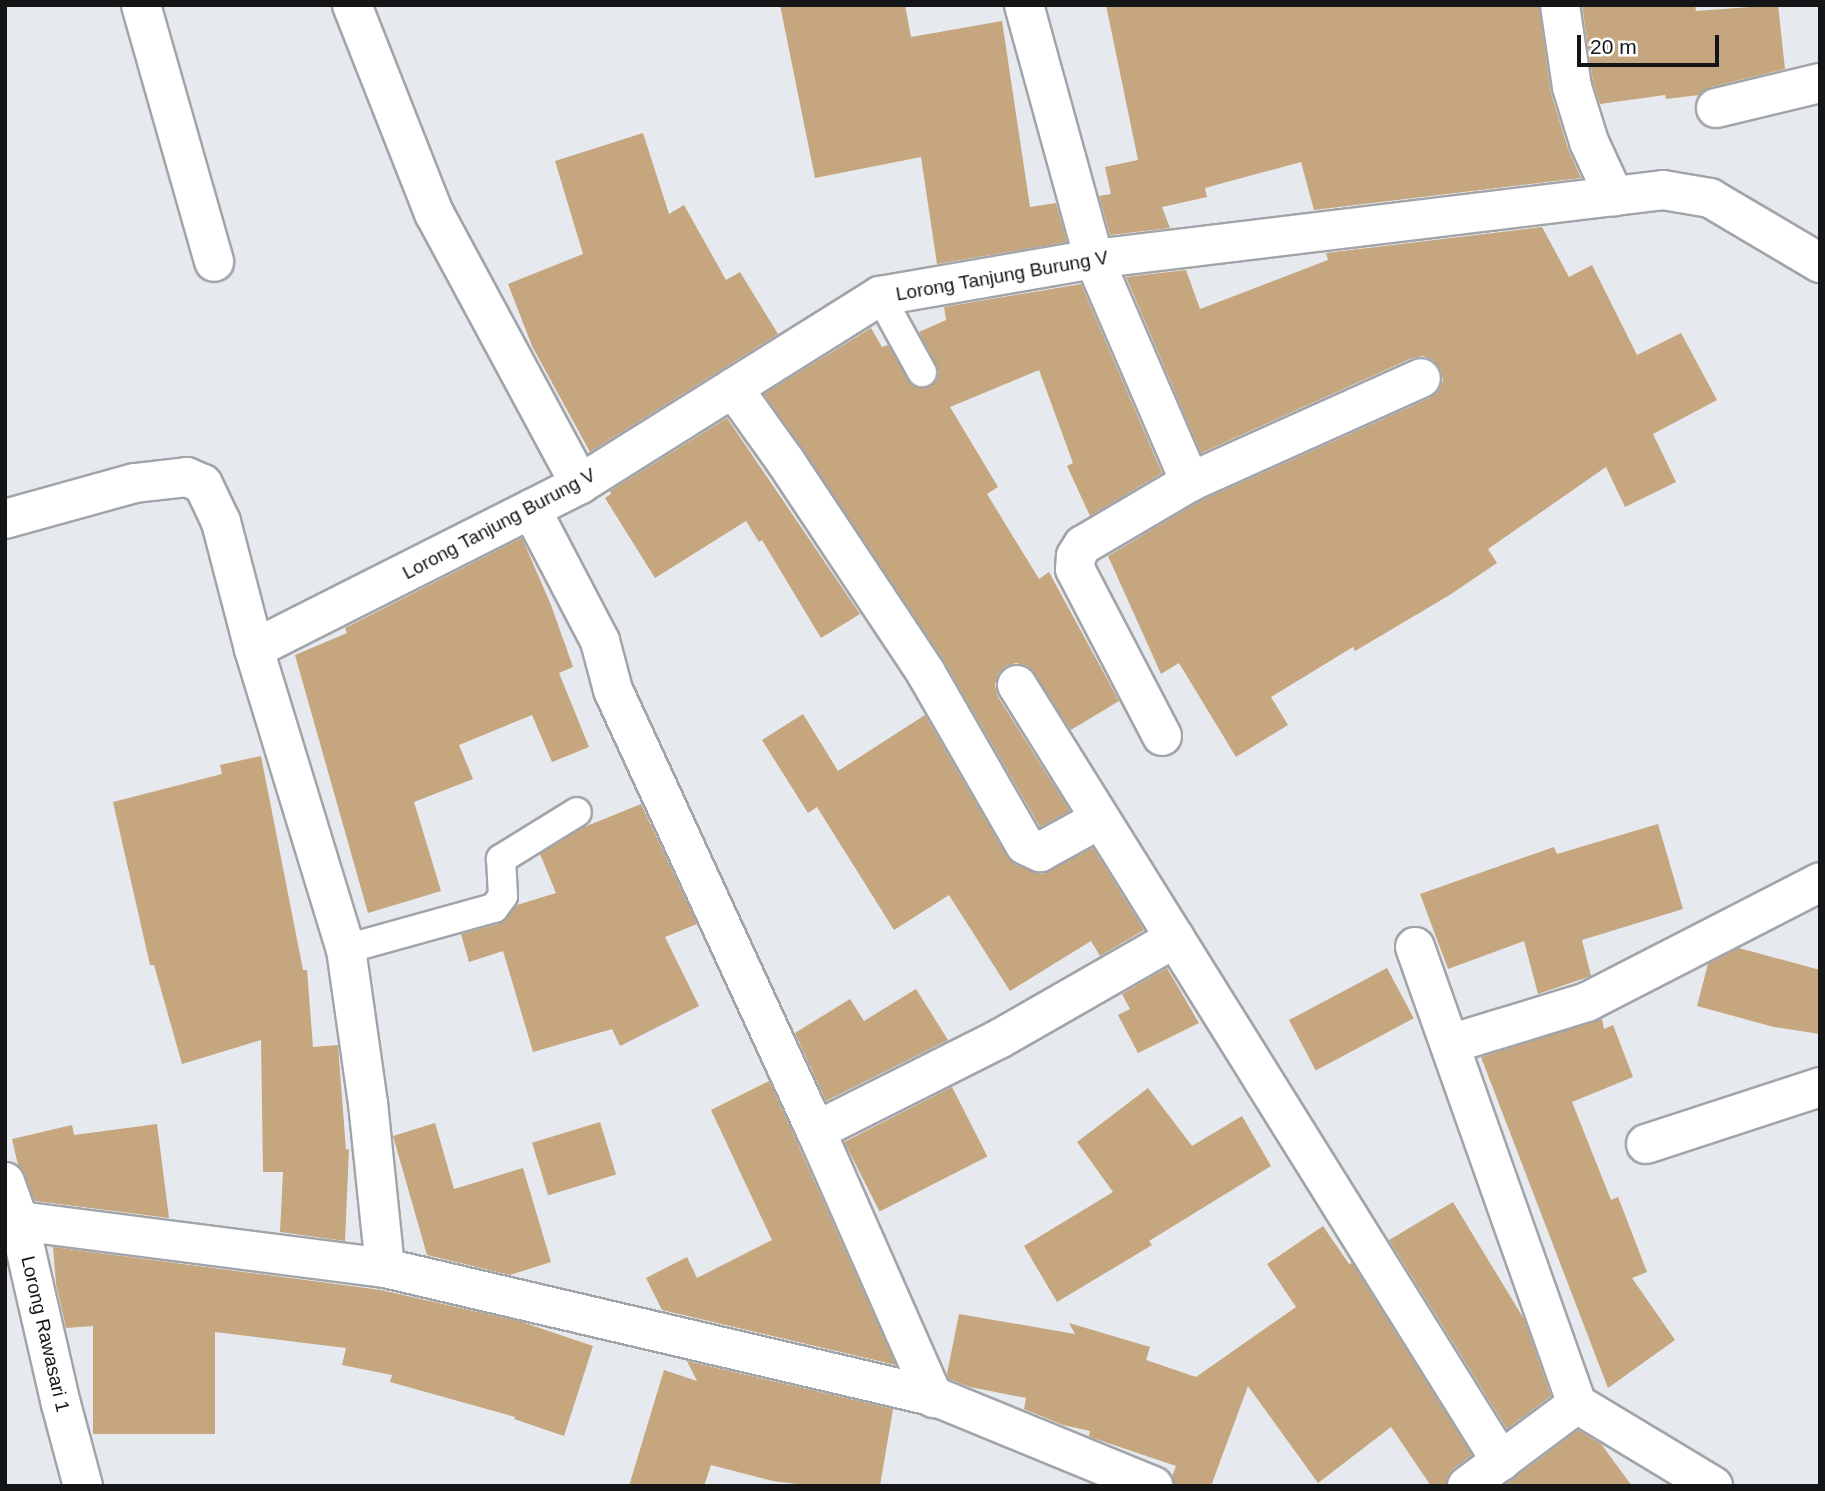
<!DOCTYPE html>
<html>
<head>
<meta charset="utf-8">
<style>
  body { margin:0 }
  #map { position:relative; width:1825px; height:1491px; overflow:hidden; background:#e6e9ee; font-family:Arial,sans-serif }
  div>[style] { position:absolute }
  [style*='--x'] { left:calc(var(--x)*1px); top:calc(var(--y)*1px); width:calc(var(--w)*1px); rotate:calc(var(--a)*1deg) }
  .building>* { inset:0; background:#c5a67e; transform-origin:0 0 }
  .roads { filter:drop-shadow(2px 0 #a1a4a9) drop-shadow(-2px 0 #a1a4a9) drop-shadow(0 2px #a1a4a9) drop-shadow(0 -2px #a1a4a9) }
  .service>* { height:28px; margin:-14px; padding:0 14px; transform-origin:14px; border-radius:14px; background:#fff }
  .minor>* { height:38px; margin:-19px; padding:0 19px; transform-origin:19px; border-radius:19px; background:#fff }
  span { translate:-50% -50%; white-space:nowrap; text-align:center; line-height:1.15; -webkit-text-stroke:5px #fff; paint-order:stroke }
  .street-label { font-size:19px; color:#131516 }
  .frame { position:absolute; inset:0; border:7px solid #131516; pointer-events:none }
  .scale { position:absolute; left:1577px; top:35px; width:142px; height:32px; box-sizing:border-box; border:4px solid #131516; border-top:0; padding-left:9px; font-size:21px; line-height:24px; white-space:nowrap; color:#131516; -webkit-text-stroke:5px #fff; paint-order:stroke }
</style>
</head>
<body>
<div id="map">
  <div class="building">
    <i style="clip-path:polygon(780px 5px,905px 5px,911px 37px,1002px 21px,1030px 207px,1056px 203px,1067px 242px,937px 264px,921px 157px,815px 178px)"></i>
    <i style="clip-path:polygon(1106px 5px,1539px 5px,1551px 93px,1568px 149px,1581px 178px,1314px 210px,1301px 162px,1205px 188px,1207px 197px,1162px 207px,1170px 228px,1110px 235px,1099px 196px,1111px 194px,1105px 167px,1138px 160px)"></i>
    <i style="clip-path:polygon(1582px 5px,1695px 5px,1696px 11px,1778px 5px,1785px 69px,1711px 87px,1699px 95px,1666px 99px,1665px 95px,1600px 104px,1593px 82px)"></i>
    <i style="clip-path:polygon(643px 133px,669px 214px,684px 205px,726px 280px,740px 272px,778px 334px,590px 452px,532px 346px,508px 284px,583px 254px,555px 161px)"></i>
    <i style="clip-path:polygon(1542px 227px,1569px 277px,1592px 265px,1637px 355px,1681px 333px,1717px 400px,1653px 434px,1676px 482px,1625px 507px,1606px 467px,1488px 549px,1497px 563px,1448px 596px,1355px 651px,1353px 647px,1271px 697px,1288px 725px,1236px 757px,1179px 663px,1161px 674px,1108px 556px,1200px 501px,1430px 398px,1439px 390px,1443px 381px,1441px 370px,1433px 360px,1423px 356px,1412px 358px,1201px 453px,1126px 277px,1186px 270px,1200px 309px,1328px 260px,1326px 253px)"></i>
    <i style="clip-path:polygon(1081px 284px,1162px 473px,1090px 516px,1067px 466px,1073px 463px,1039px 370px,950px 407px,998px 487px,987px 494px,1039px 579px,1049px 572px,1119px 701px,1071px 730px,1028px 666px,1016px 663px,1006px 666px,998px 674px,995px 685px,998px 697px,1070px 811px,1040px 827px,944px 661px,764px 394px,871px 328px,882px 347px,888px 345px,913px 386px,929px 387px,937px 380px,939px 372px,919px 332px,946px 320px,944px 307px)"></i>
    <i style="clip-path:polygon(727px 418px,860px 614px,821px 638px,762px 540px,759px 542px,746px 521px,655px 578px,605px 498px,611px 494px,610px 491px)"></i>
    <i style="clip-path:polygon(522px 538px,551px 605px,573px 667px,559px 673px,589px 747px,552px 762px,532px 715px,459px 745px,473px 779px,414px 802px,441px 891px,368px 913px,295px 655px,347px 633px,345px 628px)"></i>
    <i style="clip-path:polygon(803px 714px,838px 771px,925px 715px,1007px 857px,1016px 865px,1041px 874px,1093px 848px,1144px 930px,1100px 956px,1091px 941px,1010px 991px,949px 895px,894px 930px,817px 807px,808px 813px,762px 740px)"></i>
    <i style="clip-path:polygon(261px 756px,303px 970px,307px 970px,313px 1047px,338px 1045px,346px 1150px,349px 1149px,345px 1241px,280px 1232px,283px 1172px,263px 1172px,261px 1040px,182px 1064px,154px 965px,150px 965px,113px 802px,222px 774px,220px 765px)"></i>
    <i style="clip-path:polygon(641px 804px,697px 924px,665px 937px,699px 1006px,620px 1046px,612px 1029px,533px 1052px,503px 951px,469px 962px,461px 934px,498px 924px,517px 905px,556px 893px,540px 854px,582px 828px)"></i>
    <i style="clip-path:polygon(1658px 824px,1683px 909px,1582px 940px,1591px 976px,1538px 994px,1524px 941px,1448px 969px,1420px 894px,1554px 847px,1557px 854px)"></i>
    <i style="clip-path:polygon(1739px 948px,1820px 970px,1820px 1034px,1774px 1027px,1697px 1006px,1708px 964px)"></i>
    <i style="clip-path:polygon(1167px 968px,1199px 1023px,1138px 1053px,1118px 1015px,1130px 1009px,1122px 994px)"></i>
    <i style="left:1387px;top:968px;width:57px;height:111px;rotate:62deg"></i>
    <i style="clip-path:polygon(916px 989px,948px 1040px,826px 1101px,795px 1033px,850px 999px,864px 1021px)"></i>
    <i style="clip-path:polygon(1602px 1019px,1604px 1029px,1613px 1025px,1633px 1077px,1572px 1102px,1611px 1200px,1618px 1197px,1647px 1272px,1632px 1278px,1675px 1340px,1608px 1388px,1481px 1057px)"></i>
    <i style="clip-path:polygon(769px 1081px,796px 1140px,896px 1365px,662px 1310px,646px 1278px,687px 1257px,697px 1278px,772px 1240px,711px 1110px)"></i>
    <i style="left:952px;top:1087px;width:78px;height:121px;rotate:63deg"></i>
    <i style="clip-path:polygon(1148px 1088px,1192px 1146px,1242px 1116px,1271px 1166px,1149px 1241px,1152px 1245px,1057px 1302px,1024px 1246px,1113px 1192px,1077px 1142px)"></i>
    <i style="left:600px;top:1122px;width:55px;height:71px;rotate:73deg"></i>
    <i style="clip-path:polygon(435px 1123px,454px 1189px,523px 1168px,551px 1262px,510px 1275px,427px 1255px,393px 1136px)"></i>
    <i style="clip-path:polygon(157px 1124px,169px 1218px,35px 1201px,18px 1165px,12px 1139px,72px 1125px,74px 1135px)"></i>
    <i style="clip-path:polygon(1453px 1202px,1524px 1319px,1551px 1396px,1507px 1429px,1389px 1240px)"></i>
    <i style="clip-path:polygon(1323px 1226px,1349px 1264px,1352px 1263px,1472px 1455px,1453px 1469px,1446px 1486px,1431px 1486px,1391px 1427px,1318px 1483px,1248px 1386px,1211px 1486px,1174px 1486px,1172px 1477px,1176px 1466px,1093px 1438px,1089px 1436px,1090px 1431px,1063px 1425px,1024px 1409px,1026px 1398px,970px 1387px,949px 1379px,947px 1374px,959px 1314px,1075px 1334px,1069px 1323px,1150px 1347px,1146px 1360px,1196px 1377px,1296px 1307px,1267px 1264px)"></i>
    <i style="clip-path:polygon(53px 1247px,381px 1290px,522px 1322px,593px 1346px,564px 1436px,514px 1419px,515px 1417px,390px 1382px,392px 1375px,342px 1365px,346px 1348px,215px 1332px,215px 1434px,93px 1434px,93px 1326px,66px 1328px,56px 1284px)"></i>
    <i style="clip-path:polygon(687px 1361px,893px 1409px,880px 1486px,813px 1486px,773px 1481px,711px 1465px,704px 1486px,629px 1486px,664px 1370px,697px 1381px)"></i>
    <i style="clip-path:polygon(1578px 1430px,1601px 1444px,1632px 1486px,1504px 1486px)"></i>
  </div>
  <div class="roads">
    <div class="service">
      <i style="--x:880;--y:296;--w:87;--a:61.1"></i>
      <i style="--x:346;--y:949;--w:154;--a:-15.5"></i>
      <i style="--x:494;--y:908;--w:15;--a:-53"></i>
      <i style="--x:503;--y:896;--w:37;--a:-93"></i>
      <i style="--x:501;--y:859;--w:89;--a:-31.7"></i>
    </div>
    <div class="minor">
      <i style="--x:141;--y:5;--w:267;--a:74.1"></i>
      <i style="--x:352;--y:5;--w:224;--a:68.5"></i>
      <i style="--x:434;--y:213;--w:308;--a:61.7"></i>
      <i style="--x:1024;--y:5;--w:263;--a:74.6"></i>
      <i style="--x:1094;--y:259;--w:243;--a:66.7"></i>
      <i style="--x:1560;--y:5;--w:83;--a:81.7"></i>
      <i style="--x:1572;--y:87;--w:58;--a:72.8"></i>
      <i style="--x:1589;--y:142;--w:60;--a:65.2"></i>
      <i style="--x:1716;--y:108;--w:107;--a:-13.5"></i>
      <i style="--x:733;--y:388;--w:91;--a:54.4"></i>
      <i style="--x:786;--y:462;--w:253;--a:56.4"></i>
      <i style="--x:926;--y:673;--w:198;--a:60.1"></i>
      <i style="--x:1025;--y:845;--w:17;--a:25"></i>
      <i style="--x:1040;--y:852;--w:68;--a:-28.8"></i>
      <i style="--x:531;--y:509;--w:149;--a:62.4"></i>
      <i style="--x:600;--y:641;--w:51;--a:75.1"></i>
      <i style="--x:613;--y:690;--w:485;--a:65.3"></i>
      <i style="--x:816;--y:1131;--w:292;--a:66.2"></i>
      <i style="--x:5;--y:519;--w:135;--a:-15.5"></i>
      <i style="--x:135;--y:483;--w:52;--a:-6.6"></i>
      <i style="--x:187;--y:477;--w:17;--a:24"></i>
      <i style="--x:203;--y:484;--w:42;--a:64.7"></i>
      <i style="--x:221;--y:522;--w:131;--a:75.4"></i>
      <i style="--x:254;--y:649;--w:314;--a:73"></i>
      <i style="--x:346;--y:949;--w:156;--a:81.9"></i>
      <i style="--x:368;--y:1103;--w:166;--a:84.1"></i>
      <i style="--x:254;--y:649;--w:365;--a:-26.8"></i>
      <i style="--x:580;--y:484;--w:354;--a:-32.1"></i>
      <i style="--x:880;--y:296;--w:217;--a:-9.8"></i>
      <i style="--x:1094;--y:259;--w:573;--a:-6.91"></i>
      <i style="--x:1663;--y:190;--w:48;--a:9.7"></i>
      <i style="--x:1710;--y:198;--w:128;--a:30.6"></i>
      <i style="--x:1017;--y:685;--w:915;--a:58.05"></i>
      <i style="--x:1162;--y:736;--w:188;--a:-117.5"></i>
      <i style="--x:1075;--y:569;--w:13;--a:-86"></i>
      <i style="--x:1076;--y:556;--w:13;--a:-58"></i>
      <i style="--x:1083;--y:545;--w:124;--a:-30.5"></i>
      <i style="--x:1190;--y:482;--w:253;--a:-24.2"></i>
      <i style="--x:1415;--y:947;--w:485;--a:70.5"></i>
      <i style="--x:1450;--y:1044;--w:143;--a:-17"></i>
      <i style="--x:1587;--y:1002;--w:262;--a:-27.2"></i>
      <i style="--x:816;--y:1131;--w:205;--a:-26.7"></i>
      <i style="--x:999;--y:1039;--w:203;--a:-29.8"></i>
      <i style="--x:1646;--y:1144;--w:183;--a:-18.1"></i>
      <i style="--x:5;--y:1182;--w:41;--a:70.3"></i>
      <i style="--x:19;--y:1221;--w:188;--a:77.1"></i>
      <i style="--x:61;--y:1404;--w:85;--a:75"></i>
      <i style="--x:19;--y:1221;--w:369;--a:7.3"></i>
      <i style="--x:385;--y:1268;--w:566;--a:13.18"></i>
      <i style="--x:936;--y:1397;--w:235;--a:22.3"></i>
      <i style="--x:1577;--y:1404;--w:159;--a:31.1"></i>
      <i style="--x:1467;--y:1486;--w:137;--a:-36.7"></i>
    </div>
  </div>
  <div class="street-label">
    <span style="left:1002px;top:276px;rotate:-10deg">Lorong Tanjung Burung V</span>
    <span style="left:499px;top:524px;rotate:-28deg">Lorong Tanjung Burung V</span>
    <span style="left:45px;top:1334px;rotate:77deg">Lorong Rawasari 1</span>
  </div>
  <div class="frame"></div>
  <div class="scale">20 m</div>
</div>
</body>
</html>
